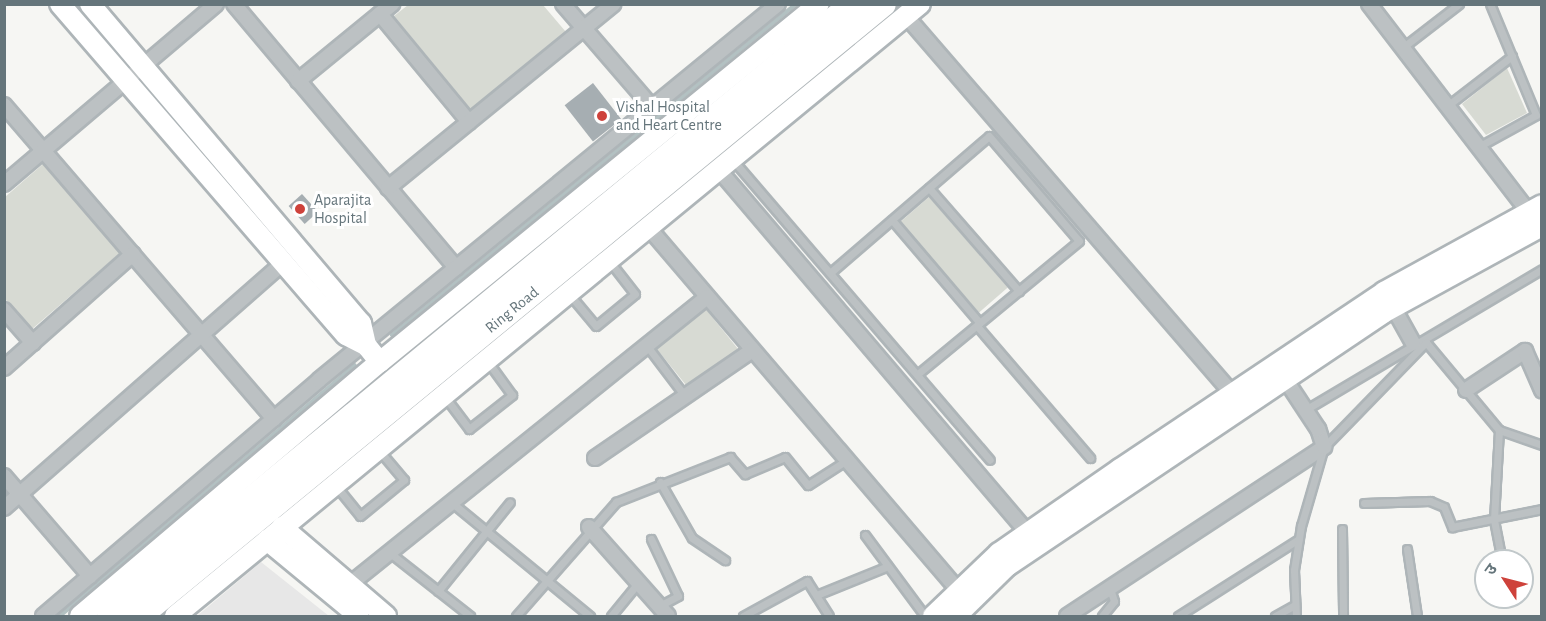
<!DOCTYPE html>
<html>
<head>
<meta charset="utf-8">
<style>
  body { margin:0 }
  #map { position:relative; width:1546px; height:621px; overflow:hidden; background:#f6f6f3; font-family:"Alegreya Sans","Noto Sans Devanagari",sans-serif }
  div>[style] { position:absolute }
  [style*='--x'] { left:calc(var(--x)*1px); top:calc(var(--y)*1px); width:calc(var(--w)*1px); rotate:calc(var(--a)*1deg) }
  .built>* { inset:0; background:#e7e7e7 }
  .green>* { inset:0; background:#d7dad3; transform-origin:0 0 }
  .stream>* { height:4px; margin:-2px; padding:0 2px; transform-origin:2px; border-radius:2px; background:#b3c1c2 }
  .building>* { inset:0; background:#a6aeb2; transform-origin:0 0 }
  .roads { filter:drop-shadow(2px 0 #aeb5b8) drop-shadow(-2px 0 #aeb5b8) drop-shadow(0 2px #aeb5b8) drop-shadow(0 -2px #aeb5b8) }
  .lane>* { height:7px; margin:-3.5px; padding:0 3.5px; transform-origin:3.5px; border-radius:3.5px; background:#bcc1c3 }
  .street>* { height:14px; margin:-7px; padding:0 7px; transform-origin:7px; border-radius:7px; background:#bcc1c3 }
  .secondary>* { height:20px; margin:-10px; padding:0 10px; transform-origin:10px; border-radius:10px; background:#fff }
  .highway>* { height:24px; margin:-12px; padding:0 12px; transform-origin:12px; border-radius:12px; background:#fff }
  .dots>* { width:16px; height:16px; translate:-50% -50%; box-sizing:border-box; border:3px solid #fff; border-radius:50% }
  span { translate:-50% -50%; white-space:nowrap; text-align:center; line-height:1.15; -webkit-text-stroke:6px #fff; paint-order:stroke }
  .poi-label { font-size:16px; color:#65757b }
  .left { translate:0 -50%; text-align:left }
  .street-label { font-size:16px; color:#65757b }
  .frame { position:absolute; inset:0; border:6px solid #65757b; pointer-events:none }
  .north { position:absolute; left:1474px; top:549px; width:60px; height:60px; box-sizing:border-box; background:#fff; border:2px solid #c1c8ca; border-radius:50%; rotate:306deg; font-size:16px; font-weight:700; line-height:24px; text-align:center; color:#65757b }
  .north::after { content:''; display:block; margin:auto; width:21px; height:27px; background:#ce423b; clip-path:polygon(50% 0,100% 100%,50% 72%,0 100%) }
</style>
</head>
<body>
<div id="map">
  <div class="built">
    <i style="clip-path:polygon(261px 562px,329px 616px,197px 616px)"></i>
  </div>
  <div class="green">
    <i style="clip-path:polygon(408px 5px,543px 5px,566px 32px,471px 110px,394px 16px)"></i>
    <i style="clip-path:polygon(1507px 68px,1527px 113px,1486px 135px,1462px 104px)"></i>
    <i style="clip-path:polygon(43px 164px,120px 253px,31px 330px,5px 299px,5px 197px)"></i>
    <i style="left:929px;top:197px;width:120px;height:38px;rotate:49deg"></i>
    <i style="left:704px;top:307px;width:55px;height:63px;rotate:51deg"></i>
  </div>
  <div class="stream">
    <i style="--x:392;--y:335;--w:522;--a:-39.33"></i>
    <i style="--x:60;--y:616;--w:387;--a:-40.4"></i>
  </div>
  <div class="building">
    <i style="left:593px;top:83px;width:46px;height:36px;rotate:52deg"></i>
    <i style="left:302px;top:194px;width:24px;height:18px;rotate:48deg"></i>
  </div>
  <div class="roads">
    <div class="lane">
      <i style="--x:1402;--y:48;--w:72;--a:-37.7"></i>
      <i style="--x:1447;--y:106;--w:82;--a:-37.6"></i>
      <i style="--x:1478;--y:147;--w:66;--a:-28.9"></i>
      <i style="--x:1536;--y:115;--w:120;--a:-112.5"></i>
      <i style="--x:732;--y:159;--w:396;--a:49.4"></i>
      <i style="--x:929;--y:188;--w:137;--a:48.9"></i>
      <i style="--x:892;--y:220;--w:135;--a:49.5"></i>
      <i style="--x:831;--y:272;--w:208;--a:-40.7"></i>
      <i style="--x:989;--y:136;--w:138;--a:49.4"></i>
      <i style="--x:1079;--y:241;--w:207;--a:140.5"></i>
      <i style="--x:570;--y:295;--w:40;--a:50"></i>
      <i style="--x:596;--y:326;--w:50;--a:-39.4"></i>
      <i style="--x:635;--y:294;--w:41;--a:-128"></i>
      <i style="--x:977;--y:326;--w:174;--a:49.4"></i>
      <i style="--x:1424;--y:340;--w:117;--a:50.2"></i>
      <i style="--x:1499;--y:430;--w:46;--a:19.2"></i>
      <i style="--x:647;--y:346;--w:63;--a:52.8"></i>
      <i style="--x:445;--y:397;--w:40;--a:53"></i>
      <i style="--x:469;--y:429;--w:55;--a:-38.3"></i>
      <i style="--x:512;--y:395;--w:41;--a:-126"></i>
      <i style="--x:1305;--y:410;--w:276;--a:-30.7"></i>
      <i style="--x:1499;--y:430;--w:90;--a:93.2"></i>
      <i style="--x:1494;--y:520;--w:42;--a:79"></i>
      <i style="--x:660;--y:482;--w:64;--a:60.3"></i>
      <i style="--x:692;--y:538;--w:40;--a:34"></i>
      <i style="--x:336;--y:486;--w:38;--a:51"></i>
      <i style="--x:360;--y:516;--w:57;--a:-39.3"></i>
      <i style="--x:404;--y:480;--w:38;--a:-130"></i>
      <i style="--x:451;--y:502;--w:180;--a:39.4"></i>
      <i style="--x:1364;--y:503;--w:66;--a:-1.7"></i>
      <i style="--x:1430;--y:501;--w:15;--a:23"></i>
      <i style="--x:1444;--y:507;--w:22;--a:68"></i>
      <i style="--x:1452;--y:527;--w:92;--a:-11.3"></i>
      <i style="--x:1342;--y:529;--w:87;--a:89.3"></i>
      <i style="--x:865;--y:535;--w:101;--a:53.5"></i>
      <i style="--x:651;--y:539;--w:63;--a:64.7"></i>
      <i style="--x:678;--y:596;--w:21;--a:152"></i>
      <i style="--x:1407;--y:549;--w:68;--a:81.5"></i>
      <i style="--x:390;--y:553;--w:102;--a:38.2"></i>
      <i style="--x:438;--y:591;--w:114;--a:-51"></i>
      <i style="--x:819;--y:594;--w:74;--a:-22.1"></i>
      <i style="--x:516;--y:616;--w:152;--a:-48.7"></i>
      <i style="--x:616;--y:502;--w:123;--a:-21.5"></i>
      <i style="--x:730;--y:457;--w:23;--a:49"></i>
      <i style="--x:745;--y:474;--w:43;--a:-23"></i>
      <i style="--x:785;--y:457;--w:36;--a:51"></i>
      <i style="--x:808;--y:485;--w:46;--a:-32.7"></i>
      <i style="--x:611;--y:616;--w:43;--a:-50.7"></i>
      <i style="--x:743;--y:616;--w:73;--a:-28.7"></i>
      <i style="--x:807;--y:581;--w:41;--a:57.8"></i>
      <i style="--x:1102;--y:616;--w:19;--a:-51"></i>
      <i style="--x:1114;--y:601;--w:13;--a:-108"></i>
      <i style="--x:1178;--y:616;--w:143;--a:-32.5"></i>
      <i style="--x:1275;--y:616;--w:23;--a:-29"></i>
      <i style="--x:1296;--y:616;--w:46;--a:-92.5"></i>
      <i style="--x:1294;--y:570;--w:45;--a:-81"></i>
      <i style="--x:1301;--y:526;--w:82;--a:-73.8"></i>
      <i style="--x:1324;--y:447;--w:146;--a:-45.8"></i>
    </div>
    <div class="street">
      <i style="--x:234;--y:4;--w:345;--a:49.9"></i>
      <i style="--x:563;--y:4;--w:136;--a:49.2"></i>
      <i style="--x:1369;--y:4;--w:270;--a:52.5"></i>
      <i style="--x:380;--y:14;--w:140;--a:50.5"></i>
      <i style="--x:906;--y:16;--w:506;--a:49.17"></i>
      <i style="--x:298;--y:81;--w:122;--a:-39.3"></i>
      <i style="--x:4;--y:105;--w:414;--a:49.3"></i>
      <i style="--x:719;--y:170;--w:485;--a:49.6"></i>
      <i style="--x:4;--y:184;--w:278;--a:-40.3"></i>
      <i style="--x:388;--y:188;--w:291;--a:-39.2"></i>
      <i style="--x:648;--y:227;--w:487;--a:49.5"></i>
      <i style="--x:1393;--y:307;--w:41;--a:60.9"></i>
      <i style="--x:4;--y:310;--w:44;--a:48.7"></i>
      <i style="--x:4;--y:368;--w:172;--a:-41.5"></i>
      <i style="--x:1466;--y:390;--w:71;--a:-33.5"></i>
      <i style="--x:1525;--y:351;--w:43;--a:66.4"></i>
      <i style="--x:595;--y:458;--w:191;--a:-34.4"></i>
      <i style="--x:4;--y:476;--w:132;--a:49.3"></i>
      <i style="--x:4;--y:508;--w:374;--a:-41.3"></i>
      <i style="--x:589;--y:527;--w:119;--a:48.4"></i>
      <i style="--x:344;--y:589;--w:466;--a:-38.8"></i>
      <i style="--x:43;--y:616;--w:363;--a:-40.5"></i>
      <i style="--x:319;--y:380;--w:593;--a:-39.32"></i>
      <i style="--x:1067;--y:616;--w:308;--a:-33.3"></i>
      <i style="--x:1324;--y:447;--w:19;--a:-108"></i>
      <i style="--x:1318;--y:429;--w:60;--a:-123.4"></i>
    </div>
    <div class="secondary">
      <i style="--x:60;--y:4;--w:437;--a:49.2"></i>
      <i style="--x:346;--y:335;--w:22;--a:27"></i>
      <i style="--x:366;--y:345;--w:22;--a:51"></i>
      <i style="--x:90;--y:4;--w:419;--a:49.7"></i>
      <i style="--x:361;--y:323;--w:23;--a:77"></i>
      <i style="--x:282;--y:527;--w:137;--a:40.6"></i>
      <i style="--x:267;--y:540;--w:119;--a:39.6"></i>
      <i style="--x:80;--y:616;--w:393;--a:-40.3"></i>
      <i style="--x:380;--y:362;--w:566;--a:-39.2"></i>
      <i style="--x:175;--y:616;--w:964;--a:-39.4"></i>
      <i style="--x:933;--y:616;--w:91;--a:-43.7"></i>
      <i style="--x:999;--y:553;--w:147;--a:-34.8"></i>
      <i style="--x:1120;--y:469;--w:318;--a:-33.8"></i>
      <i style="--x:1384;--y:292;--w:180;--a:-28.8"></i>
      <i style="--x:956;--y:616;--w:71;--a:-44.4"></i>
      <i style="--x:1007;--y:566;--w:453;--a:-33.9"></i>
      <i style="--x:1383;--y:313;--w:181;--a:-28.7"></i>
    </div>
    <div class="highway">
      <i style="--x:109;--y:616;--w:963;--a:-39.48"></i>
      <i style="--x:140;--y:616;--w:963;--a:-39.44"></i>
    </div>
  </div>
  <div class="dots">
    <i style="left:602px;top:116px;background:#ce423b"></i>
    <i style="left:300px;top:209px;background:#ce423b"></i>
  </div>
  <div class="poi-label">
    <span class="left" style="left:616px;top:116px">Vishal Hospital<br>and Heart Centre</span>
    <span class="left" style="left:314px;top:209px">Aparajita<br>Hospital</span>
  </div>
  <div class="street-label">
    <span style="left:512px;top:310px;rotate:-39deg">Ring Road</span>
  </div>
  <div class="frame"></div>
  <div class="north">उ</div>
</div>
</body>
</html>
